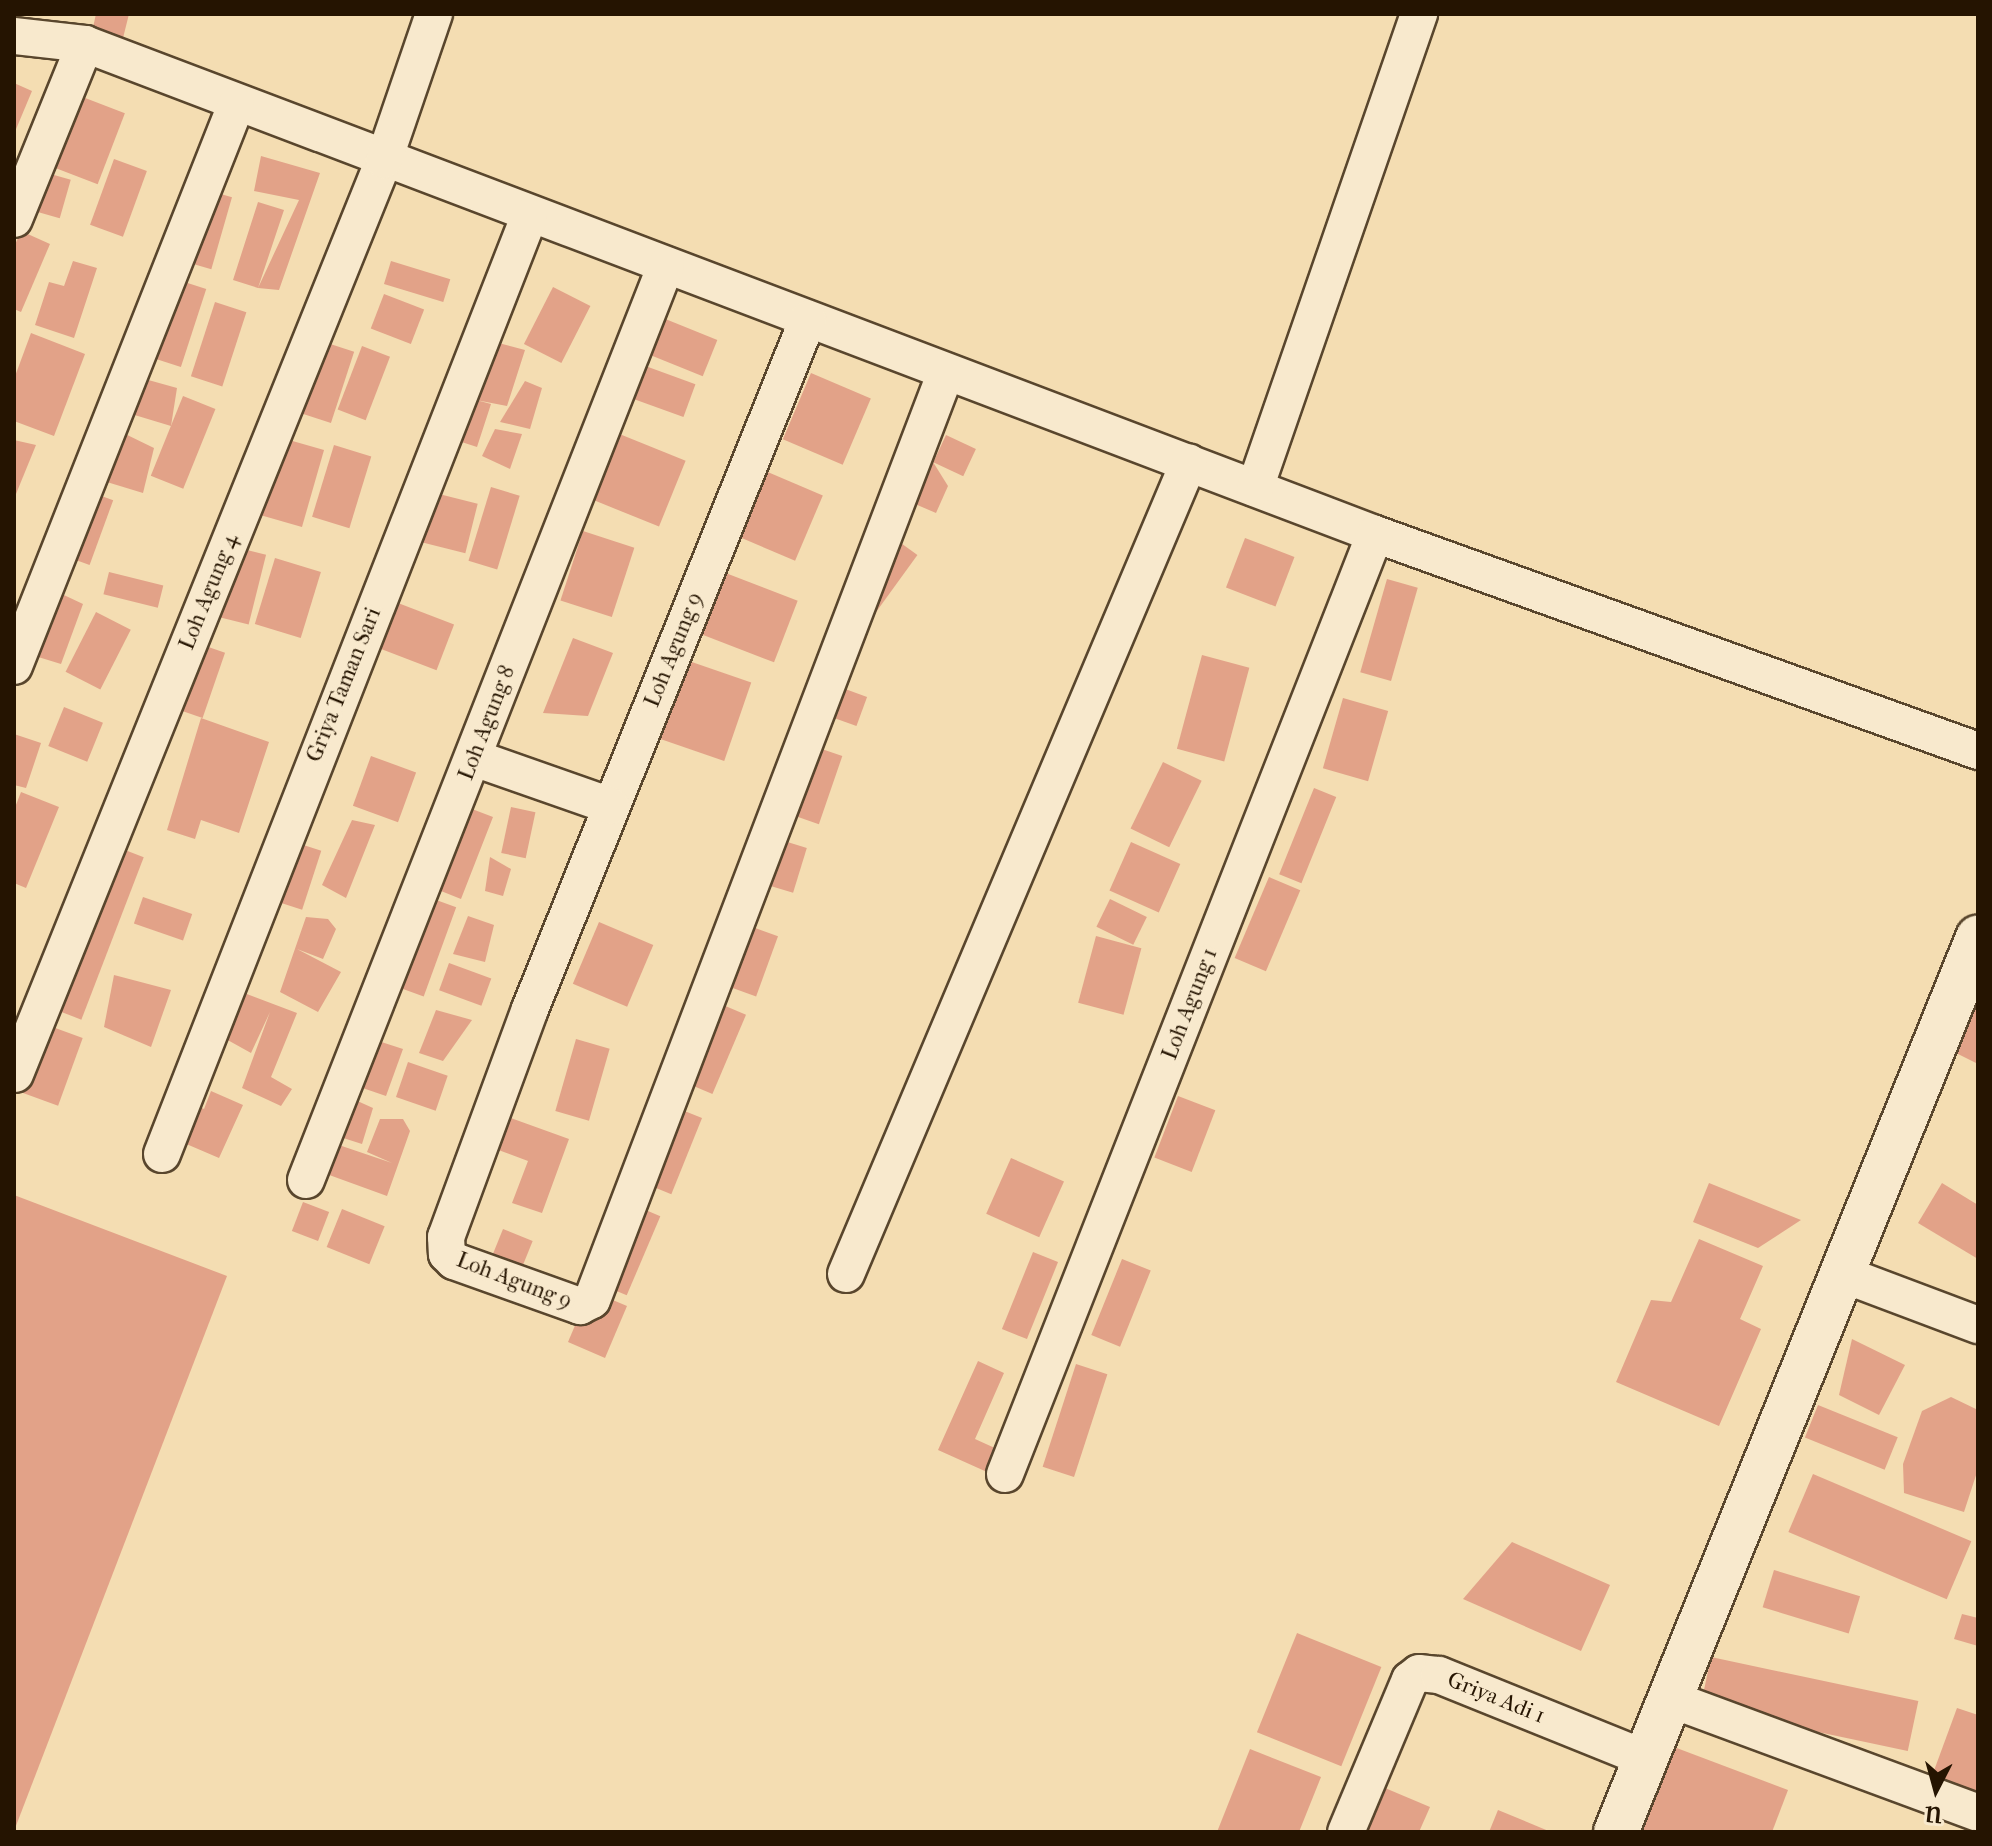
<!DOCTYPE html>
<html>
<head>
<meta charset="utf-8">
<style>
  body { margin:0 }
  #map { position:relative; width:1992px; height:1846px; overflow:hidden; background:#f4ddb2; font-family:"IM FELL French Canon",serif }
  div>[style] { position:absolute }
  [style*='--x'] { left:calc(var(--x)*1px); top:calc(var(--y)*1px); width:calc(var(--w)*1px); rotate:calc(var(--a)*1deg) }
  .building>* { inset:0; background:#e2a288; transform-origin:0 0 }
  .roads { filter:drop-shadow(2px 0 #59462d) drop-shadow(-2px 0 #59462d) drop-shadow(0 2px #59462d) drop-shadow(0 -2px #59462d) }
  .minor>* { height:36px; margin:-18px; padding:0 18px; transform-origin:18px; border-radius:18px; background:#f8e9cd }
  .secondary>* { height:44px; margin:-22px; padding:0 22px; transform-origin:22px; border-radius:22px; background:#f8e9cd }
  span { translate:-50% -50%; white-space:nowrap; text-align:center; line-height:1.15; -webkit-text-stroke:8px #f8e9cd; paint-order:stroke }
  .street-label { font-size:22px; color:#251401 }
  .frame { position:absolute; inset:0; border:16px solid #251401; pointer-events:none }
  .north { position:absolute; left:1896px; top:1750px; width:80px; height:80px; -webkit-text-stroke:6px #f8e9cd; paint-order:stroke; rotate:186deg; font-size:22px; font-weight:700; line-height:32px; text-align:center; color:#251401 }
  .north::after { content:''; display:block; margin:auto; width:28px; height:36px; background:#251401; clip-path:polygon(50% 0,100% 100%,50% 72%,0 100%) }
</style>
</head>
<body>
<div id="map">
  <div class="building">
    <i style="clip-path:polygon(96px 14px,129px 14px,122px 42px,91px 36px)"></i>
    <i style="clip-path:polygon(14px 83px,32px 91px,14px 134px)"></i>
    <i style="left:67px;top:91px;width:62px;height:76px;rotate:21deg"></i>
    <i style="clip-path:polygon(261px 156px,320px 173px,279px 290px,258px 288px,233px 280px,258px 202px,284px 210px,258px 288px,299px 200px,254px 191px)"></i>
    <i style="left:114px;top:159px;width:35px;height:70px;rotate:20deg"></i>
    <i style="left:40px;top:171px;width:32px;height:40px;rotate:16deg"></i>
    <i style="left:207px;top:190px;width:26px;height:75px;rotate:16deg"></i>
    <i style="clip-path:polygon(21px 231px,50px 244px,21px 312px,14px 309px,14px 247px)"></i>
    <i style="clip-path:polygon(73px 261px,97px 268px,74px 338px,35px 325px,49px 282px,64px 286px)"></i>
    <i style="left:391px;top:261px;width:62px;height:24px;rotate:17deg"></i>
    <i style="left:172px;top:278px;width:36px;height:82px;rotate:18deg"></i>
    <i style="left:553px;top:287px;width:42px;height:64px;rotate:27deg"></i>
    <i style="left:384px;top:294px;width:43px;height:37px;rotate:21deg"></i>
    <i style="left:215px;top:302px;width:33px;height:78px;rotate:18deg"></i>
    <i style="left:658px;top:316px;width:64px;height:39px;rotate:22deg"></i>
    <i style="clip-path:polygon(31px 333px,85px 354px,54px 436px,14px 421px,14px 379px)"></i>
    <i style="left:318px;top:340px;width:38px;height:75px;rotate:18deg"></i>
    <i style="clip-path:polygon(487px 340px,525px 350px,507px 406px,476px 400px,491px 404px,477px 447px,443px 436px)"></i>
    <i style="left:362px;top:346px;width:30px;height:68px;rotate:21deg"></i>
    <i style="left:640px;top:364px;width:59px;height:35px;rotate:20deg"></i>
    <i style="left:811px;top:373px;width:65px;height:72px;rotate:23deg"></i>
    <i style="clip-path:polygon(134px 376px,177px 388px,171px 426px,118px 410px)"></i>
    <i style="clip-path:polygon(525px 381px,542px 388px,530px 429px,500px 422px)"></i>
    <i style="left:183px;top:396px;width:35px;height:86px;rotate:22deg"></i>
    <i style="clip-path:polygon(495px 429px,522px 434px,510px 469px,482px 456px)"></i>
    <i style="clip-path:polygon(119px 431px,154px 448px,143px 493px,97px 479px)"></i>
    <i style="left:617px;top:433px;width:74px;height:71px;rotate:22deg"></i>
    <i style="left:946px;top:435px;width:33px;height:30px;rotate:25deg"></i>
    <i style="left:275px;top:436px;width:51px;height:80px;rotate:16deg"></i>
    <i style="clip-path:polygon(14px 440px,36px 445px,16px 494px,14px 494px)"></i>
    <i style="left:334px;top:445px;width:39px;height:75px;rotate:17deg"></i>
    <i style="clip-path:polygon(933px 462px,948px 486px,936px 513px,915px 504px)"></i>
    <i style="left:763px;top:470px;width:65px;height:71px;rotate:23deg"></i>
    <i style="left:491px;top:487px;width:30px;height:77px;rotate:17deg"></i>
    <i style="left:85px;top:490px;width:30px;height:69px;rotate:20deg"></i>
    <i style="left:435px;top:493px;width:44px;height:51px;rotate:14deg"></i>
    <i style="left:583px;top:531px;width:54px;height:73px;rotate:18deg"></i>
    <i style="left:1245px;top:538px;width:53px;height:53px;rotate:21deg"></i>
    <i style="left:898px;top:541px;width:24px;height:78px;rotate:36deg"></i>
    <i style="left:235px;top:547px;width:32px;height:72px;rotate:14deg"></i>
    <i style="left:275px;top:558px;width:48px;height:69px;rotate:17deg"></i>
    <i style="left:109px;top:572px;width:56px;height:23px;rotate:14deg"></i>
    <i style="left:723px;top:572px;width:80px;height:66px;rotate:21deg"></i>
    <i style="left:1387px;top:579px;width:32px;height:97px;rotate:16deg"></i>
    <i style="clip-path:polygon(49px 588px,83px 604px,61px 664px,22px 652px)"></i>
    <i style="left:385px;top:598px;width:74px;height:49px;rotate:21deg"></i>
    <i style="left:96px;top:612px;width:39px;height:67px;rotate:27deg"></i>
    <i style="clip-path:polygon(573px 638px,613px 653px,588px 716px,543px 713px)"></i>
    <i style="left:191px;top:641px;width:36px;height:69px;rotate:19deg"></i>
    <i style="left:1202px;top:655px;width:49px;height:97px;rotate:15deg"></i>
    <i style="left:686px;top:660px;width:69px;height:83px;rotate:19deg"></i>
    <i style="left:837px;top:686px;width:32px;height:31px;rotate:20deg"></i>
    <i style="left:1343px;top:698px;width:47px;height:73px;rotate:16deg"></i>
    <i style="left:64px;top:707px;width:42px;height:42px;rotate:22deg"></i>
    <i style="clip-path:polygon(201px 718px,269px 742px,239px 833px,201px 820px,195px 839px,167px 830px)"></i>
    <i style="clip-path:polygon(14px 734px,41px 743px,26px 788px,14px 785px)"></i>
    <i style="left:813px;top:746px;width:31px;height:72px;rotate:19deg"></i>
    <i style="left:371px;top:756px;width:48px;height:53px;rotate:20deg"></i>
    <i style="left:1163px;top:762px;width:43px;height:74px;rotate:26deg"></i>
    <i style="left:1314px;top:788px;width:24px;height:93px;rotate:22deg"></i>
    <i style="clip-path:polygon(21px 792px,59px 807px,26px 888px,14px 883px,14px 810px)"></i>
    <i style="left:511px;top:807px;width:25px;height:47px;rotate:12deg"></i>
    <i style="clip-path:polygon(472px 809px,493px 817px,461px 899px,431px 887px,457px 818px,467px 821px)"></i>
    <i style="clip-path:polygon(352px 820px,375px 825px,346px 898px,322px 885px)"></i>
    <i style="left:288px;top:840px;width:35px;height:62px;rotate:18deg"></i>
    <i style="left:781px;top:840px;width:27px;height:47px;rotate:17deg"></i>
    <i style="left:1131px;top:842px;width:54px;height:53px;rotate:24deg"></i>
    <i style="left:112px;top:845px;width:34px;height:174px;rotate:21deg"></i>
    <i style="clip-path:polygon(490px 857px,511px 869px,503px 896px,485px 891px)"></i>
    <i style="left:1269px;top:877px;width:34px;height:88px;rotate:23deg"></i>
    <i style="left:143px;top:897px;width:52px;height:28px;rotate:19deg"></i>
    <i style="left:428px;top:897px;width:30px;height:95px;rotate:20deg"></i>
    <i style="left:1110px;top:899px;width:41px;height:31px;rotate:26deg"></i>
    <i style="clip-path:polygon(468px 916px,494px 925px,485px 962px,453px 954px)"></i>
    <i style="clip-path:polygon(306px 917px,328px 919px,336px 929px,323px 959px,297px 949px,341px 972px,318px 1012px,280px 992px)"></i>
    <i style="left:599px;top:922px;width:59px;height:67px;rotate:23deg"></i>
    <i style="left:747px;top:925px;width:33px;height:64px;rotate:20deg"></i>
    <i style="left:1096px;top:936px;width:47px;height:69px;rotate:15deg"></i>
    <i style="left:449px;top:963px;width:45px;height:29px;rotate:20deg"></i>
    <i style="clip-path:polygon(114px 975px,171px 990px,151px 1047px,104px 1027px)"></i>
    <i style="clip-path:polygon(231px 988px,297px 1013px,271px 1077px,292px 1089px,281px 1106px,242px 1088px,270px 1012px,251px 1053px,215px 1033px)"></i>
    <i style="clip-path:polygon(1978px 988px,1978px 1064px,1948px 1049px)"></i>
    <i style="left:723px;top:1005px;width:25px;height:86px;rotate:23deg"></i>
    <i style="clip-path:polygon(436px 1010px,472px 1020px,443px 1061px,419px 1053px)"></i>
    <i style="left:47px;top:1025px;width:38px;height:72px;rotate:20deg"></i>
    <i style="clip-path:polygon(369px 1038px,403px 1049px,386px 1096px,345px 1082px)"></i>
    <i style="left:576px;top:1039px;width:35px;height:75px;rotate:16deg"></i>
    <i style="left:408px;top:1062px;width:42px;height:37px;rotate:19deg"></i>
    <i style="clip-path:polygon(211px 1091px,243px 1105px,219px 1158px,170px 1137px,186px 1101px,204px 1109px)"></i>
    <i style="left:1178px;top:1096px;width:40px;height:66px;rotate:21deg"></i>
    <i style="clip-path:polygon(353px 1099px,373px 1108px,362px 1144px,337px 1136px)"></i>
    <i style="left:677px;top:1108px;width:27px;height:82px;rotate:22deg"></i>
    <i style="clip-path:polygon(505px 1116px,569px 1139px,542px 1213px,512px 1203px,528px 1161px,493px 1148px)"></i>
    <i style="clip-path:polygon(380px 1119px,403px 1119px,410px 1131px,387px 1196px,321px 1172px,330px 1142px,392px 1163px,367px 1152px)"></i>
    <i style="left:1011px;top:1158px;width:58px;height:61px;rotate:24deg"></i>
    <i style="clip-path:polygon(1709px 1183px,1801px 1220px,1758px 1248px,1693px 1222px)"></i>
    <i style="clip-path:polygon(1942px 1183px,1978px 1205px,1978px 1259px,1918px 1223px)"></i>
    <i style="clip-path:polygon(14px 1195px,227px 1276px,14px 1831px)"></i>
    <i style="left:303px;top:1202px;width:28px;height:31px;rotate:21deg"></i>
    <i style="left:641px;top:1208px;width:21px;height:86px;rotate:23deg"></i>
    <i style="left:342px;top:1209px;width:46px;height:41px;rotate:22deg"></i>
    <i style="left:503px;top:1229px;width:32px;height:39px;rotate:22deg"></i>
    <i style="clip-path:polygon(1699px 1239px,1763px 1266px,1740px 1319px,1761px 1329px,1719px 1426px,1616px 1382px,1651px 1300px,1671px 1302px)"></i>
    <i style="left:1033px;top:1252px;width:27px;height:83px;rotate:22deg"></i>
    <i style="left:1122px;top:1259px;width:31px;height:82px;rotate:22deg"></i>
    <i style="clip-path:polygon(608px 1298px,627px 1306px,605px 1358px,568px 1342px,582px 1309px)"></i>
    <i style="clip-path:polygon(1852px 1339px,1905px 1365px,1879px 1415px,1839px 1395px)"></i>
    <i style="clip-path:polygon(978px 1361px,1004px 1373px,975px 1439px,997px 1449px,987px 1472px,938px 1450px)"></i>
    <i style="left:1076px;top:1364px;width:33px;height:108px;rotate:18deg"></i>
    <i style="clip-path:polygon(1951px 1397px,1978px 1410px,1978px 1469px,1964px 1512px,1904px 1493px,1903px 1464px,1922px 1411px)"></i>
    <i style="left:1818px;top:1405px;width:86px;height:35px;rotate:22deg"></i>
    <i style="left:1813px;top:1474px;width:172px;height:63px;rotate:23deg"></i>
    <i style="clip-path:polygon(1512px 1542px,1610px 1585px,1581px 1651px,1463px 1599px)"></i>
    <i style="left:1774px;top:1570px;width:90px;height:39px;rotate:17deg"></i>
    <i style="clip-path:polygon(1962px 1614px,1978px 1618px,1978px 1646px,1954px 1639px)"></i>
    <i style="left:1297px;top:1633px;width:91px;height:107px;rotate:22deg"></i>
    <i style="left:1711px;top:1657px;width:212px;height:51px;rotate:12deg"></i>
    <i style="clip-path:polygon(1957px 1708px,1978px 1715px,1978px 1792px,1932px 1776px)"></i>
    <i style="clip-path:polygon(1674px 1747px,1788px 1790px,1772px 1832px,1641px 1832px)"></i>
    <i style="clip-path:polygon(1250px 1749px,1321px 1777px,1299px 1832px,1217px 1832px)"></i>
    <i style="clip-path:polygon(1385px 1788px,1430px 1807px,1419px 1832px,1366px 1832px)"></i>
    <i style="clip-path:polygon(1498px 1810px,1551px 1832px,1489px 1832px)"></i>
  </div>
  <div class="roads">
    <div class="minor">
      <i style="--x:14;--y:36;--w:71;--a:6.4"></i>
      <i style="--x:85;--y:44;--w:1380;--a:20.8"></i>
      <i style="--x:1375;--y:534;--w:641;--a:19.79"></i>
      <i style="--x:14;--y:219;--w:189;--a:-67.9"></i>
      <i style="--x:808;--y:319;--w:744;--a:111.94"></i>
      <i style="--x:530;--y:1009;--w:243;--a:110.2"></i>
      <i style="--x:446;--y:1237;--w:17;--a:87"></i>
      <i style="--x:447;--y:1254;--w:10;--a:45"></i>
      <i style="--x:454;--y:1261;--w:134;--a:19.7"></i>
      <i style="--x:580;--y:1306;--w:13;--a:-27"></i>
      <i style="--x:592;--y:1300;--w:993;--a:-69.12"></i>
      <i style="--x:1255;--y:488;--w:502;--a:-70.91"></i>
      <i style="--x:14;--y:666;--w:603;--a:-68.41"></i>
      <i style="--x:474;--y:758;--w:145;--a:19.3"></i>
      <i style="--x:15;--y:1074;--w:986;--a:-68.02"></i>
      <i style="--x:384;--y:160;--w:154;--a:-71.1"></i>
      <i style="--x:162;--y:1154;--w:1006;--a:-68.61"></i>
      <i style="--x:306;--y:1180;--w:983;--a:-68.52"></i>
      <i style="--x:846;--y:1274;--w:881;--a:-67.1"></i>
      <i style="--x:1845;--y:1275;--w:142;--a:20.6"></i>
      <i style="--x:1005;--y:1474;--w:1010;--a:-68.51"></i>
      <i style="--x:1673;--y:1700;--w:325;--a:20.3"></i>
      <i style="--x:1346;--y:1832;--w:165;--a:-67.2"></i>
      <i style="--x:1410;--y:1680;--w:11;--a:-38"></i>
      <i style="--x:1419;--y:1673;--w:20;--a:6"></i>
      <i style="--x:1439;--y:1675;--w:224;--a:22"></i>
    </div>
    <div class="secondary">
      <i style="--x:1616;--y:1832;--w:965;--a:-67.96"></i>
    </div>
  </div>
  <div class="street-label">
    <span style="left:209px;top:592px;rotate:-68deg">Loh Agung 4</span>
    <span style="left:674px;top:650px;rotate:-68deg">Loh Agung 9</span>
    <span style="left:344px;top:685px;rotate:-68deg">Griya Taman Sari</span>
    <span style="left:487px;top:723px;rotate:-69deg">Loh Agung 8</span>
    <span style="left:1190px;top:1004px;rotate:-69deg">Loh Agung 1</span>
    <span style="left:514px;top:1281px;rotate:21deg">Loh Agung 9</span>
    <span style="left:1496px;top:1698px;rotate:22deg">Griya Adi 1</span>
  </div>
  <div class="frame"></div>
  <div class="north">U</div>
</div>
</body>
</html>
